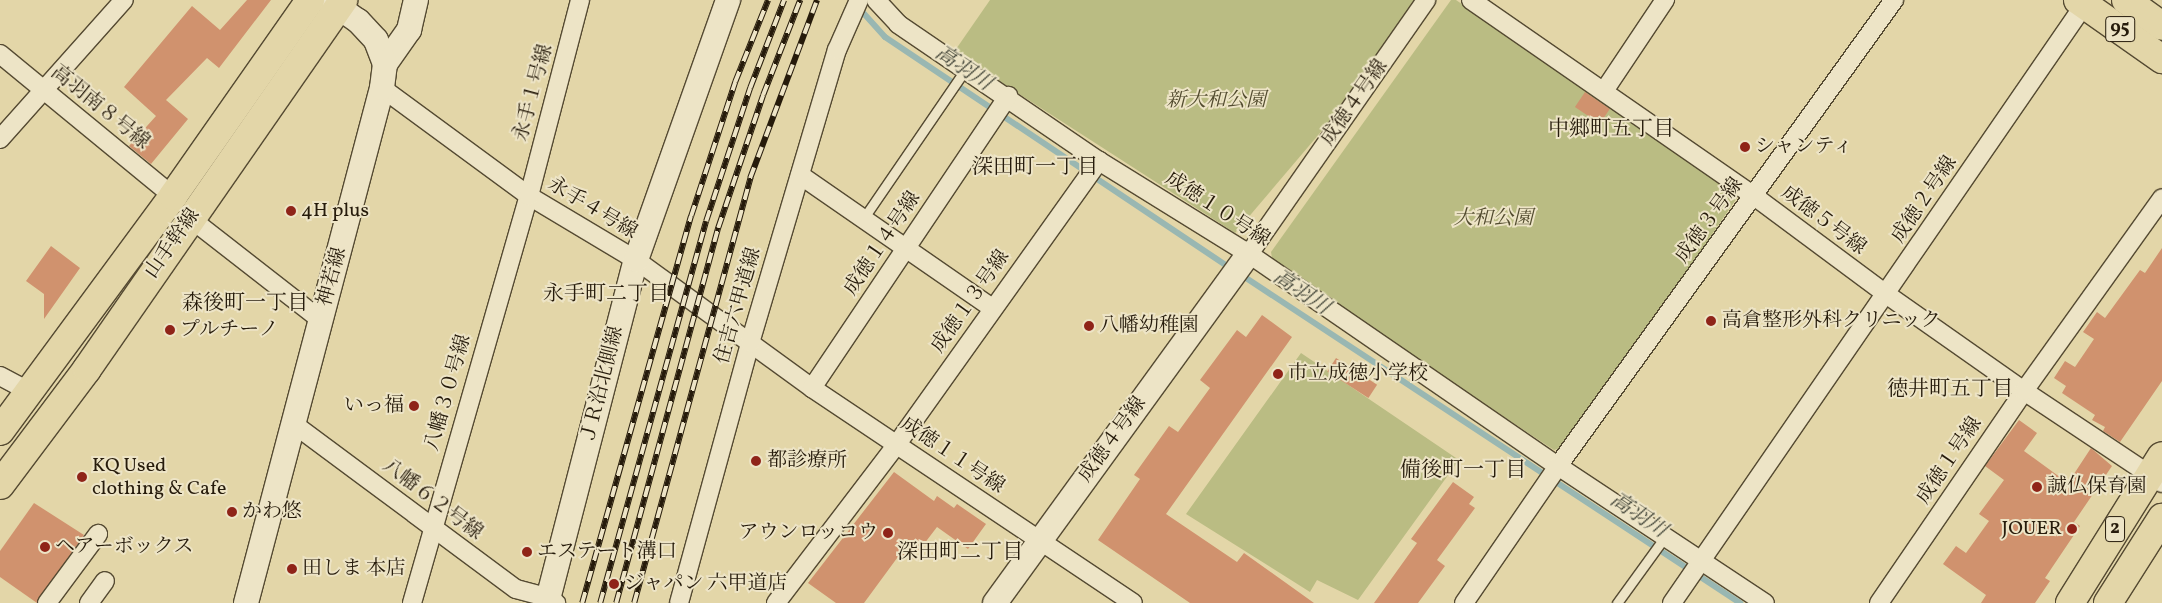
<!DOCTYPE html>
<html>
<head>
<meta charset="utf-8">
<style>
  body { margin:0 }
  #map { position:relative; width:2162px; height:603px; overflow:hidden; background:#e3d6a8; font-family:Vollkorn,"Noto Serif JP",serif }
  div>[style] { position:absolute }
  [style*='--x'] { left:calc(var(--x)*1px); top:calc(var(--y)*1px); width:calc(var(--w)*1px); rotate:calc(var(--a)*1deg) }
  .green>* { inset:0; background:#babc83 }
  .stream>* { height:6px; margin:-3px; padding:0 3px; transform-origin:3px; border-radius:3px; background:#99b7b2 }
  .building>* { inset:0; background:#d0926e; transform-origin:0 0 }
  .roads { filter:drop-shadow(1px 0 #554a32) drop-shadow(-1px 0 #554a32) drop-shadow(0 1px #554a32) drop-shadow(0 -1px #554a32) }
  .lane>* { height:9px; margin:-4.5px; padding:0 4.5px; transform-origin:4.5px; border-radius:4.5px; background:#ede4c6 }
  .street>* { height:18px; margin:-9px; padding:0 9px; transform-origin:9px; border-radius:9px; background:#ede4c6 }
  .secondary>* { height:24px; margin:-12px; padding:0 12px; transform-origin:12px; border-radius:12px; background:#ede4c6 }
  .primary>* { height:28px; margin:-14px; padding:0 14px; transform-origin:14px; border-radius:14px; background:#e3d6a8 }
  .highway>* { height:28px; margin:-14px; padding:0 14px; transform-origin:14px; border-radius:14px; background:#e3d6a8 }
  .rail>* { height:5.5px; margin-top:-2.75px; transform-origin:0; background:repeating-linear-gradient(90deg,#ede4c6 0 11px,#261b0b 0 22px); box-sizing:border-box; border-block:1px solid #261b0b }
  .dots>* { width:14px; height:14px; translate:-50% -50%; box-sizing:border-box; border:2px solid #ede4c6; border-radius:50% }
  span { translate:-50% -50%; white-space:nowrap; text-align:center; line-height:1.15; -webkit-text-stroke:4px #ede4c6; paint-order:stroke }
  .shield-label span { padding:1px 4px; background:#ede4c6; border:1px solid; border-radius:4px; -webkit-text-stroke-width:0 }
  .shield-label { font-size:19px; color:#261b0b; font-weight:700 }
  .street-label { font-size:20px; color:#261b0b }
  .park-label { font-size:20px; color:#524b2f; font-style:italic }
  .poi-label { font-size:20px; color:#261b0b }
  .left { translate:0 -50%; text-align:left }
  .right { translate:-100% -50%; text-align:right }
  .water-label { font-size:21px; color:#484a3d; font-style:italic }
  .neighbourhood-label { font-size:21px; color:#261b0b }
</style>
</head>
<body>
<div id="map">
  <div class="green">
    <i style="clip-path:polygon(990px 0,1418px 0,1427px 7px,1235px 233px,954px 52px)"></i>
    <i style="clip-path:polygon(1451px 0,1456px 0,1739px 195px,1567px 446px,1554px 450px,1273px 264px,1271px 252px)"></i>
    <i style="clip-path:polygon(1301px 353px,1459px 460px,1358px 600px,1317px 580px,1310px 592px,1186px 514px)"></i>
  </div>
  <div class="stream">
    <i style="--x:858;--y:7;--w:40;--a:48"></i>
    <i style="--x:885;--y:37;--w:417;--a:33.8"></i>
    <i style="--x:1240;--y:274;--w:599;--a:33.34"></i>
  </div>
  <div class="building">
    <i style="clip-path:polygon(247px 0,271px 0,219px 68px,207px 58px,166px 100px,188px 119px,151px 164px,129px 146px,156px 116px,124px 87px,192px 6px,220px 30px)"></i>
    <i style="left:1585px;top:92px;width:30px;height:18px;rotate:34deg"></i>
    <i style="clip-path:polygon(51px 246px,80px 268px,44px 319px,44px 294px,26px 281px)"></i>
    <i style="clip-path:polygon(2162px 248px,2162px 381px,2120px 442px,2103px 431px,2105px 427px,2092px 420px,2095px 415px,2062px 393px,2066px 386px,2054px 378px,2065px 361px,2075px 367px,2094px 339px,2083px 332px,2097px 312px,2105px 318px,2140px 270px,2145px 273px)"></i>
    <i style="clip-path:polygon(1262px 315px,1292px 337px,1166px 514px,1237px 562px,1244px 553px,1314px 603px,1190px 603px,1098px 540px,1140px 479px,1134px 475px,1169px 426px,1178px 432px,1210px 388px,1200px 380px,1237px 330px,1246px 337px)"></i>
    <i style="left:1336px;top:358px;width:49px;height:16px;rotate:33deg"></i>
    <i style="clip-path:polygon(2019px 420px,2037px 433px,2024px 451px,2068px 483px,2091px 448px,2112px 466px,2074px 522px,2080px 526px,2045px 578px,2050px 581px,2035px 603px,1981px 603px,1986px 595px,1943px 564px,1956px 546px,1966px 553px,1989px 521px,1979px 514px,2004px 480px,1985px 466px)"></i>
    <i style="clip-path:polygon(894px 472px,934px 501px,937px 496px,954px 508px,957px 504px,986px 524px,968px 549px,937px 527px,911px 561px,900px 554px,864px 603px,836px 603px,808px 583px)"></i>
    <i style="clip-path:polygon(1453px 482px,1474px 497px,1469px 504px,1475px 508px,1437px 560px,1445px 566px,1418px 603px,1374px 603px,1417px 543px,1411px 539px)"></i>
    <i style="clip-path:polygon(34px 503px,84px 535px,37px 603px,0 577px,0 551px)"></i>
  </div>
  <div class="roads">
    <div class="lane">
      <i style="--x:863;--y:219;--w:181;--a:-55.6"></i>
      <i style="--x:1617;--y:603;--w:80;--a:-54.1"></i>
    </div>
    <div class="street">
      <i style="--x:876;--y:0;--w:33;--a:47"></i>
      <i style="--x:898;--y:24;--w:243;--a:34.3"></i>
      <i style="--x:1471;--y:0;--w:344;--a:34.7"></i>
      <i style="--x:1754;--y:196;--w:164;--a:36.6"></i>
      <i style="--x:1886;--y:294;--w:169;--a:35.1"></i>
      <i style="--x:2024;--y:391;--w:166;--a:33.7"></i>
      <i style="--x:0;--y:54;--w:224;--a:39.4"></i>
      <i style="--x:382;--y:88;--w:182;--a:36.3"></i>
      <i style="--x:529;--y:196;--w:125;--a:30.9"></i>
      <i style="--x:636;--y:260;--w:218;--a:36"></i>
      <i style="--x:812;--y:388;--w:386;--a:33.8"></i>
      <i style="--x:1604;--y:91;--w:110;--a:-56.2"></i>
      <i style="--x:0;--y:139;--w:186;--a:-48.3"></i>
      <i style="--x:800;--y:175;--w:234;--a:34.7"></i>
      <i style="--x:191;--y:219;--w:166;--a:37.9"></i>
      <i style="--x:1249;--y:254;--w:310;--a:-55.1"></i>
      <i style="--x:0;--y:376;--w:32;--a:28"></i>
      <i style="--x:812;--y:388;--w:352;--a:-56.1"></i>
      <i style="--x:295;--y:425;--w:275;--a:36.6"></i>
      <i style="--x:516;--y:589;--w:34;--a:15"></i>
      <i style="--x:549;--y:598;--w:9;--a:36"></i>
      <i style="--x:47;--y:603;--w:86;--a:-53.5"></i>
      <i style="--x:89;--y:603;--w:27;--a:-54"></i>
      <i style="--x:412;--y:603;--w:423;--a:-74"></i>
      <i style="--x:529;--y:196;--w:203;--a:-75.4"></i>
      <i style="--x:679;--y:603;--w:270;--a:-74.7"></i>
      <i style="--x:750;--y:343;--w:306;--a:-73.5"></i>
      <i style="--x:837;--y:50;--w:55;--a:-66.3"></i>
      <i style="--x:776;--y:603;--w:200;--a:-52.7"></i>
      <i style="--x:897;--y:444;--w:348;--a:-54.5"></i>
      <i style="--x:1099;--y:161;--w:176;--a:31.8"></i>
      <i style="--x:1249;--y:254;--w:375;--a:34.5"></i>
      <i style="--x:1558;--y:466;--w:575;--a:-54.21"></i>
      <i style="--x:1464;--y:603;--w:166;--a:-55.5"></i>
      <i style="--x:1558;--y:466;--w:248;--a:33.5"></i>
      <i style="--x:1672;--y:603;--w:726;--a:-55.43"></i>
      <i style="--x:1879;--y:603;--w:257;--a:-55.6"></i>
      <i style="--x:2024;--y:391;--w:237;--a:-54.4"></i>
    </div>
    <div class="secondary">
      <i style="--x:385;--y:64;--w:42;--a:-54.8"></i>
      <i style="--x:409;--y:30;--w:31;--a:-77"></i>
      <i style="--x:246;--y:603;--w:533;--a:-75.21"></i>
      <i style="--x:382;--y:88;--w:24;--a:-83"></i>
      <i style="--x:385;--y:64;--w:26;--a:-111"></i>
      <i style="--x:376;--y:40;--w:26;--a:-133"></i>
      <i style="--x:358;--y:21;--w:37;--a:-145"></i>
      <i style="--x:547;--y:603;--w:354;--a:-75.5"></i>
      <i style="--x:636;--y:260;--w:276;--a:-70.5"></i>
      <i style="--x:995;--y:603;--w:432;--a:-54"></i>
    </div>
    <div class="primary">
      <i style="--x:2078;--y:0;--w:103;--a:35.1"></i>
      <i style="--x:2126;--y:0;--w:44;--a:35.8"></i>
      <i style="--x:0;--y:431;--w:292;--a:-53.6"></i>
      <i style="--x:173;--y:196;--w:239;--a:-55"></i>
      <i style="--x:0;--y:485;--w:145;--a:-53.1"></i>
      <i style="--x:87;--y:369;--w:449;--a:-55.2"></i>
    </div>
    <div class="highway">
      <i style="--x:2070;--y:603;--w:173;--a:-58"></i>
      <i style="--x:2108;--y:603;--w:101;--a:-57.6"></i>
    </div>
  </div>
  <div class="rail">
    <i style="--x:582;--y:603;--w:402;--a:-74.3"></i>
    <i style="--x:691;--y:216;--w:141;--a:-71.8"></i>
    <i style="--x:735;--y:82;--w:88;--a:-68.1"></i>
    <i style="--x:600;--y:603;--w:396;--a:-74.5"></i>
    <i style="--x:706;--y:221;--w:140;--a:-71.7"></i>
    <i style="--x:750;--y:88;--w:94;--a:-68.9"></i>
    <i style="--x:616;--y:603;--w:389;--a:-74.8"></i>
    <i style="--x:718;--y:228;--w:140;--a:-71.3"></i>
    <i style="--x:763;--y:95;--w:102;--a:-68.7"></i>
    <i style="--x:634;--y:603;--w:441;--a:-74.7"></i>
    <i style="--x:750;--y:178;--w:190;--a:-69.4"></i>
  </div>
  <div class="dots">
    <i style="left:1745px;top:147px;background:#8f2418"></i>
    <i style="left:291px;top:211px;background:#8f2418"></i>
    <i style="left:1711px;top:321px;background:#8f2418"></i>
    <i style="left:1089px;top:326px;background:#8f2418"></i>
    <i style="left:170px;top:330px;background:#8f2418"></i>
    <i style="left:1278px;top:374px;background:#8f2418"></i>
    <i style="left:414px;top:406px;background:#8f2418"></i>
    <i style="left:756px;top:461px;background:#8f2418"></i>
    <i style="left:82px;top:477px;background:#8f2418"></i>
    <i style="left:2037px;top:487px;background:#8f2418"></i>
    <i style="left:232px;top:512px;background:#8f2418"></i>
    <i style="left:2072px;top:529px;background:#8f2418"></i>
    <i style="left:888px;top:533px;background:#8f2418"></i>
    <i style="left:45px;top:547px;background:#8f2418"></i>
    <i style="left:527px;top:552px;background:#8f2418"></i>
    <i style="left:292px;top:569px;background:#8f2418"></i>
    <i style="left:614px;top:584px;background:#8f2418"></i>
  </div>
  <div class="shield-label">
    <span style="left:2120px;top:29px">95</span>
    <span style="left:2115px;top:529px">2</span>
  </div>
  <div class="street-label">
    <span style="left:534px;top:93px;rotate:-75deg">永手１号線</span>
    <span style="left:1355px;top:103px;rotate:-55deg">成徳４号線</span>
    <span style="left:100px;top:108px;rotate:39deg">高羽南８号線</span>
    <span style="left:1925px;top:200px;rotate:-56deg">成徳２号線</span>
    <span style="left:592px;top:209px;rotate:31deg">永手４号線</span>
    <span style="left:1217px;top:210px;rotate:33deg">成徳１０号線</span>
    <span style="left:1710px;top:221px;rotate:-54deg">成徳３号線</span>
    <span style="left:1823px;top:221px;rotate:37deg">成徳５号線</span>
    <span style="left:173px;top:244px;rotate:-55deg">山手幹線</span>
    <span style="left:883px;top:244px;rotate:-56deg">成徳１４号線</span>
    <span style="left:333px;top:277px;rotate:-75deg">神若線</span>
    <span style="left:971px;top:302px;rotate:-55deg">成徳１３号線</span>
    <span style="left:739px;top:306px;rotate:-74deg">住吉六甲道線</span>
    <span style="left:603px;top:385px;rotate:-76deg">ＪＲ沿北側線</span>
    <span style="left:449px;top:393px;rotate:-74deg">八幡３０号線</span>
    <span style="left:1113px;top:440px;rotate:-54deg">成徳４号線</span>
    <span style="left:952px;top:456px;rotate:34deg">成徳１１号線</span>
    <span style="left:1950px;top:461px;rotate:-56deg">成徳１号線</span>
    <span style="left:432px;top:500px;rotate:37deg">八幡６２号線</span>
  </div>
  <div class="park-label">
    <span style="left:1216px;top:101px">新大和公園</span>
    <span style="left:1493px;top:219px">大和公園</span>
  </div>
  <div class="poi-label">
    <span class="left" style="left:1755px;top:147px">シャンティ</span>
    <span class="left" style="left:301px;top:211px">4H plus</span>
    <span class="left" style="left:1722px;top:321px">高倉整形外科クリニック</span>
    <span class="left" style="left:1099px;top:326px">八幡幼稚園</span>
    <span class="left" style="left:180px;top:330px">プルチーノ</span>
    <span class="left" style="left:1288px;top:374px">市立成徳小学校</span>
    <span class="right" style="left:404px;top:406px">いっ福</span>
    <span class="left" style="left:767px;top:461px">都診療所</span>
    <span class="left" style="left:92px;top:478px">KQ Used<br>clothing &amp; Cafe</span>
    <span class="left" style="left:2047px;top:487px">誠仏保育園</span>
    <span class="left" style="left:242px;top:512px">かわ悠</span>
    <span class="right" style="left:2062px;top:529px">JOUER</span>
    <span class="right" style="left:878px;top:533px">アウンロッコウ</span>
    <span class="left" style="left:55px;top:547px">ヘアーボックス</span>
    <span class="left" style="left:537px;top:552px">エステート溝口</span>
    <span class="left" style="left:302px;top:569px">田しま 本店</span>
    <span class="left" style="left:624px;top:584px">ジャパン 六甲道店</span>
  </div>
  <div class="water-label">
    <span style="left:963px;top:69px;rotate:34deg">高羽川</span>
    <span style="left:1301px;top:293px;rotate:34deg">高羽川</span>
    <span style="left:1638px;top:516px;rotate:34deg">高羽川</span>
  </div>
  <div class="neighbourhood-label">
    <span style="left:1611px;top:130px">中郷町五丁目</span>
    <span style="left:1035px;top:168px">深田町一丁目</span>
    <span style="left:606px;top:295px">永手町二丁目</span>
    <span style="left:245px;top:304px">森後町一丁目</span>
    <span style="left:1950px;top:390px">徳井町五丁目</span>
    <span style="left:1463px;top:471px">備後町一丁目</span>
    <span style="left:960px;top:553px">深田町二丁目</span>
  </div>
</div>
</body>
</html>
